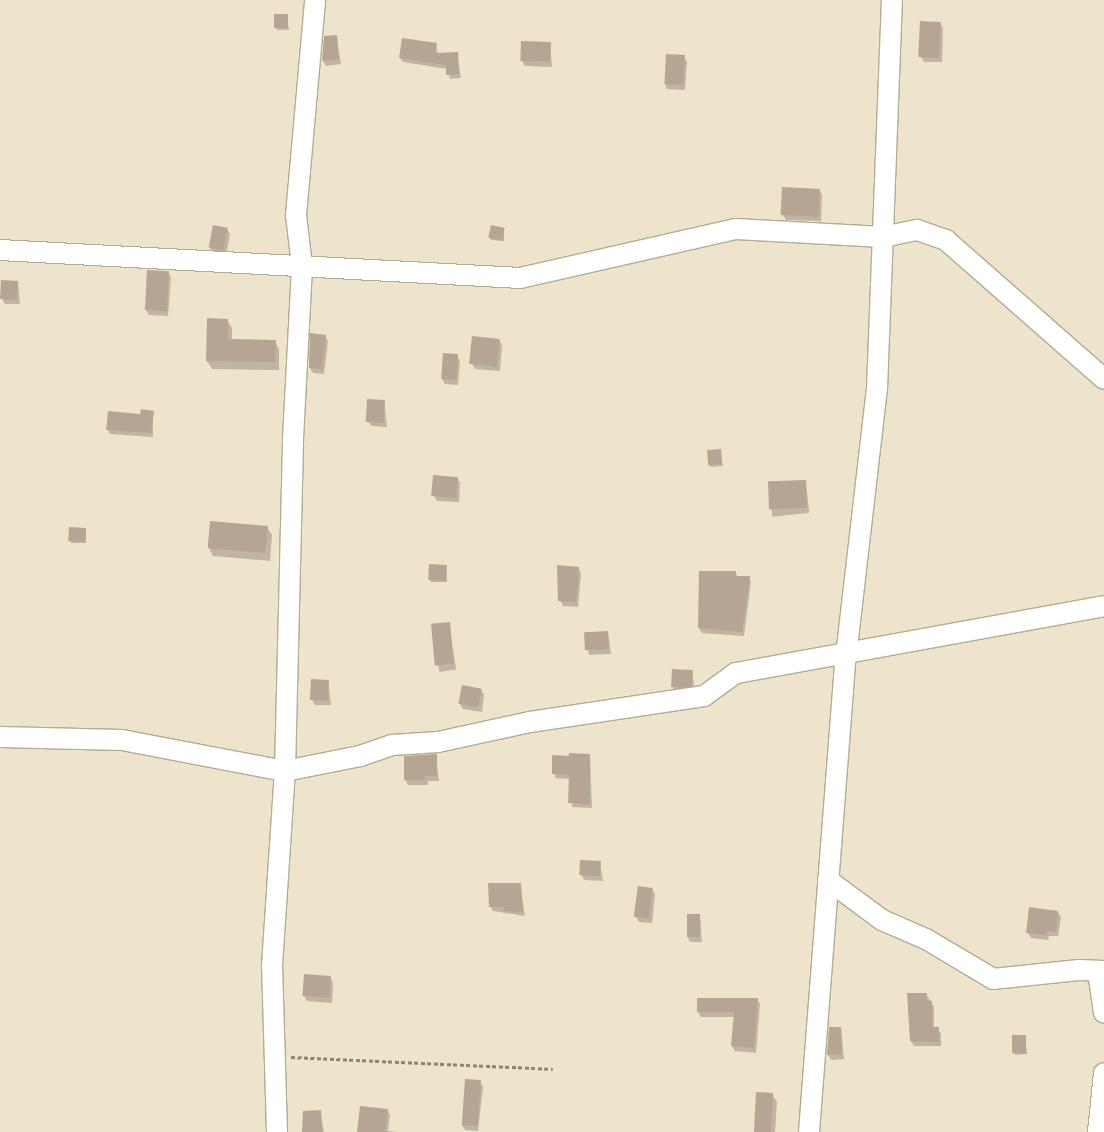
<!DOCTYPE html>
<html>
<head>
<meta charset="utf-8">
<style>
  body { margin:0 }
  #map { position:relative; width:1104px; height:1132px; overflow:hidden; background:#eee4cc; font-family:"DejaVu Sans",sans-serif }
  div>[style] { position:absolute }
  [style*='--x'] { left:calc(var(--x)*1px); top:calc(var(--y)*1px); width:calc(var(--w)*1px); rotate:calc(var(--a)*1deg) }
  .shadow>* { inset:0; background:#0003; transform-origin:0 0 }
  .building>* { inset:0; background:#b6a592; transform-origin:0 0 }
  .path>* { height:3px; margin-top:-1.5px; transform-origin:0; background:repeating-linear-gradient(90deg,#8b8574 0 4px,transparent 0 6.5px) }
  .roads { filter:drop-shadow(1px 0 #b3ab94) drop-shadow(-1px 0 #b3ab94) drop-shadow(0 1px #b3ab94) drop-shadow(0 -1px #b3ab94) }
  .minor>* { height:20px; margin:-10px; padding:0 10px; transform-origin:10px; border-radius:10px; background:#fff }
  span { translate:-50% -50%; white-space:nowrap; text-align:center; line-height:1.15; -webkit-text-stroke:4px #fbf2d9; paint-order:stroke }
</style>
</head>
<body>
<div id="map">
  <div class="shadow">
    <i style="clip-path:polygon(287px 15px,289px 30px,277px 30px,275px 16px)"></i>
    <i style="clip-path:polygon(940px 23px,943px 28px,942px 62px,924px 62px,921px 57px)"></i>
    <i style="clip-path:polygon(336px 36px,341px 64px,326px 66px,323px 61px)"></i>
    <i style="clip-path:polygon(550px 43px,552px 67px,525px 66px,522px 61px)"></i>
    <i style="clip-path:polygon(436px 44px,438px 55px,457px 54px,461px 78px,450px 79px,447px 69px,403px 62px,400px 58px)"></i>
    <i style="clip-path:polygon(684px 57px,687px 62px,685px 90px,667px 89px,665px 84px)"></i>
    <i style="clip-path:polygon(819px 190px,822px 195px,821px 221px,786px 220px,783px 215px)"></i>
    <i style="clip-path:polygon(227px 229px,230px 234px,226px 255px,213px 253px,210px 248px)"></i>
    <i style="clip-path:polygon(504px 229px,504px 241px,491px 240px,490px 238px)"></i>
    <i style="clip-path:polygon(168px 272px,171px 277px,168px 316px,149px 315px,146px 310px)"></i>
    <i style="clip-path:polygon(18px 282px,20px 304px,5px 304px,2px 299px)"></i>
    <i style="clip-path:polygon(227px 320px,232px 328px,232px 340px,275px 341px,279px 349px,279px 370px,212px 369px,207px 361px)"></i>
    <i style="clip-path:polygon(325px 336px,328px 341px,324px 374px,313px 373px,310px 368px)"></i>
    <i style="clip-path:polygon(499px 340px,502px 345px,500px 371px,475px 369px,472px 364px)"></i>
    <i style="clip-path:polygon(457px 356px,460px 361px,458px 385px,445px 384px,442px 379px)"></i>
    <i style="clip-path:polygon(384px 401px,387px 427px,371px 426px,368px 421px)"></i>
    <i style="clip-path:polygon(153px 412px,153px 437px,110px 434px,108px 430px)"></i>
    <i style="clip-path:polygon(720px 450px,723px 466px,710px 467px,709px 465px)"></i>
    <i style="clip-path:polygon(457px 478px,460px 483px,459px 502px,437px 501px,434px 496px)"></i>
    <i style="left:806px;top:482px;width:31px;height:37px;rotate:84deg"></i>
    <i style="clip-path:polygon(267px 527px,272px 535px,270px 561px,213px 556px,209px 548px)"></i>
    <i style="clip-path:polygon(86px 530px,86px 543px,71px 543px,70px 540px)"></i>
    <i style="clip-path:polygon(446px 566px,447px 582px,431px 582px,430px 580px)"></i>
    <i style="clip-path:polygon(558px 566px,578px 568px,581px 573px,578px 607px,563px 606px,560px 600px)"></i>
    <i style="clip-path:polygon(735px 572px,738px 577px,749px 577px,751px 582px,744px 636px,702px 633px,699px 628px,700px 573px)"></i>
    <i style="left:449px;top:624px;width:46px;height:17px;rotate:81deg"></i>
    <i style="clip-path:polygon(585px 633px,608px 633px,611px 654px,589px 655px)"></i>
    <i style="clip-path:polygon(692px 671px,695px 691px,675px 692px,673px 687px)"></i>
    <i style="clip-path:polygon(328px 681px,331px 705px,315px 705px,312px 700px)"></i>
    <i style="clip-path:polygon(481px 690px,484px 695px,482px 712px,463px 709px,460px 704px)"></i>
    <i style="clip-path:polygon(436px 755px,439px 781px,428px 781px,428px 785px,408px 785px,405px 780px)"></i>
    <i style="clip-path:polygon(590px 755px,592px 808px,572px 807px,570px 779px,555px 778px,553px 756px)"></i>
    <i style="clip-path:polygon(600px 862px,603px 881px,584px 880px,581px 874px)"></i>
    <i style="clip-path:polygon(520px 884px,525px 916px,493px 911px,490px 906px)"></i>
    <i style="clip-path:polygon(652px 889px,655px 894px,652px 923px,639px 922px,636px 917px)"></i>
    <i style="clip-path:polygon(1058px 912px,1061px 917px,1058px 936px,1049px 936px,1048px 940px,1031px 938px,1028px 933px)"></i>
    <i style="clip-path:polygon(700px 915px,702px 942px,690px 942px,687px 936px)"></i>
    <i style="clip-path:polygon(330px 977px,333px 983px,332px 1003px,307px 1001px,304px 996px)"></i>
    <i style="clip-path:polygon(926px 994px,934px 1007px,934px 1028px,941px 1033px,941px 1046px,914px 1046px,911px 1041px)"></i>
    <i style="clip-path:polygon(757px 999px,760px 1004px,756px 1053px,735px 1051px,732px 1046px,735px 1017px,701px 1017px,698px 1012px)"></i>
    <i style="clip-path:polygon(841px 1028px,844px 1059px,831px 1060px,828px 1055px)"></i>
    <i style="clip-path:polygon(1025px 1036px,1027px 1054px,1015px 1055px,1014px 1053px)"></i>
    <i style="clip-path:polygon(480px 1082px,483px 1087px,478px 1131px,465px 1130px,462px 1125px)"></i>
    <i style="clip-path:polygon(772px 1094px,777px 1102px,775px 1132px,756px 1132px)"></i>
    <i style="clip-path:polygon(387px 1110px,390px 1115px,388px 1131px,398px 1132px,360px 1132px)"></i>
    <i style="clip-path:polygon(320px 1111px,324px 1132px,303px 1132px)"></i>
  </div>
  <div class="building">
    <i style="left:274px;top:14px;width:14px;height:14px"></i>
    <i style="left:920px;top:21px;width:21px;height:36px;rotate:3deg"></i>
    <i style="clip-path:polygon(337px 35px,339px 59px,322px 61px,324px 36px)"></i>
    <i style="clip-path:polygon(402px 38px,437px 43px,435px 53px,458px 52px,459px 74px,446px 75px,446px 65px,399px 58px)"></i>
    <i style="left:521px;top:41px;width:30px;height:20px;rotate:2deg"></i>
    <i style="left:666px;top:54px;width:19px;height:30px;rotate:3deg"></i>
    <i style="left:782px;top:187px;width:38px;height:28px;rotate:3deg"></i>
    <i style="left:213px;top:225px;width:15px;height:23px;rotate:11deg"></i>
    <i style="left:491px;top:225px;width:14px;height:13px;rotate:12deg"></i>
    <i style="left:147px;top:270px;width:22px;height:40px;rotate:3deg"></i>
    <i style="left:1px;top:280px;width:17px;height:19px;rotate:3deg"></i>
    <i style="clip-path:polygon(207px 318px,228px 319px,228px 339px,276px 340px,275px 362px,206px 361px)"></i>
    <i style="clip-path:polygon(310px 333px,326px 335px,322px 369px,309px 368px)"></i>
    <i style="left:472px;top:336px;width:28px;height:28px;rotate:6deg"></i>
    <i style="left:443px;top:353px;width:15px;height:26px;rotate:4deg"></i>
    <i style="left:367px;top:399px;width:18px;height:23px;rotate:3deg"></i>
    <i style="clip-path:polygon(141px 409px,154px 411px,151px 433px,106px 430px,108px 411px,140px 414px)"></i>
    <i style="left:721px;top:449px;width:15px;height:14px;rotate:86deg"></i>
    <i style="left:433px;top:475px;width:25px;height:21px;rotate:5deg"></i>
    <i style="left:806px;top:480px;width:28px;height:38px;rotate:88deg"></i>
    <i style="left:210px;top:521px;width:58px;height:27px;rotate:5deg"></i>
    <i style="left:69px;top:527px;width:17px;height:14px;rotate:3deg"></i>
    <i style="left:429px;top:564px;width:18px;height:16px;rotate:3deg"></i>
    <i style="clip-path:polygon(557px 565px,579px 567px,576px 602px,558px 601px)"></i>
    <i style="clip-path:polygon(699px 571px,736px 571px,736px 576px,750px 576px,742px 632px,698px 628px)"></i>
    <i style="left:450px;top:622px;width:42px;height:19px;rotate:85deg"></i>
    <i style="left:608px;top:631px;width:18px;height:24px;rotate:87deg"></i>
    <i style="left:672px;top:669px;width:21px;height:18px;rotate:3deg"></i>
    <i style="left:311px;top:679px;width:18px;height:21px;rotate:3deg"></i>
    <i style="left:462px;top:685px;width:20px;height:19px;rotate:11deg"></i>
    <i style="clip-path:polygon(569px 753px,590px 754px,590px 804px,568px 803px,569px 775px,552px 774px,552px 755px,569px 756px)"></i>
    <i style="clip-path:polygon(437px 754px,437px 776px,425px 776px,425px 780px,404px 780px,404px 756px)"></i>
    <i style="left:580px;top:860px;width:21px;height:15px;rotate:3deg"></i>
    <i style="clip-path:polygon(488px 883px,521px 883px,523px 912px,503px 911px,504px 907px,489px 907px)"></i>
    <i style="left:638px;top:886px;width:15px;height:31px;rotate:8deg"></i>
    <i style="clip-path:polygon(1029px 907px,1058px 911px,1056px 932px,1047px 931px,1046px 935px,1026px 933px)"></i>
    <i style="left:687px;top:914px;width:13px;height:23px"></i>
    <i style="left:304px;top:974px;width:27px;height:22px;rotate:4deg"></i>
    <i style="clip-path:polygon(907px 993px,927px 993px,927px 1000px,932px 1001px,932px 1027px,939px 1027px,939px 1042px,910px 1041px)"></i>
    <i style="clip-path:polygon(697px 998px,758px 998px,754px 1048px,731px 1046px,734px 1012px,697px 1012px)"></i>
    <i style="clip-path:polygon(829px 1027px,841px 1027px,842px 1054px,827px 1055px)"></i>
    <i style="left:1026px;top:1035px;width:18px;height:14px;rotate:90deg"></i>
    <i style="left:465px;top:1079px;width:16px;height:46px;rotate:4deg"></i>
    <i style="left:756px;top:1092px;width:17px;height:40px;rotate:3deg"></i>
    <i style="clip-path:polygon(360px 1106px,388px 1109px,385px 1132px,357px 1132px)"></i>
    <i style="clip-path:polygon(321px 1110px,322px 1132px,302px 1132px,303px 1111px)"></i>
  </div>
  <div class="path">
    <i style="--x:291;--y:1057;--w:262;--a:2.6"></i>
  </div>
  <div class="roads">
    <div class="minor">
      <i style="--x:0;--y:250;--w:521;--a:3.08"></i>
      <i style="--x:520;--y:278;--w:221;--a:-12.8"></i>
      <i style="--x:736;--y:229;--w:147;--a:3.1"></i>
      <i style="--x:883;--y:237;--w:35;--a:-12"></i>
      <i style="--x:917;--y:230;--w:31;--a:19"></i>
      <i style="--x:946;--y:240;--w:210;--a:41.3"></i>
      <i style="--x:0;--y:737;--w:122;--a:1.4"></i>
      <i style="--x:122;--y:740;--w:166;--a:10.8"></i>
      <i style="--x:285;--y:771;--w:76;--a:-11.3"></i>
      <i style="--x:360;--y:756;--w:34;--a:-19"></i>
      <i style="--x:392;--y:745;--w:46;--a:-3.7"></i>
      <i style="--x:438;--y:742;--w:94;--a:-12.3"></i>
      <i style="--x:530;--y:722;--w:176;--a:-8.5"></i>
      <i style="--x:704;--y:696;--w:39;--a:-36"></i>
      <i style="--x:736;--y:673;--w:374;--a:-10.3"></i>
      <i style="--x:828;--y:880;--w:67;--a:36.5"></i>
      <i style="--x:882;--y:920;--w:48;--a:23.4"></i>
      <i style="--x:926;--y:939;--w:78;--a:30.8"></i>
      <i style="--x:993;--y:979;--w:86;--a:-6"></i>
      <i style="--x:1079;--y:970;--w:25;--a:2"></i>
      <i style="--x:1098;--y:971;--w:42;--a:81.9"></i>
      <i style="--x:277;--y:1132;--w:166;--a:-91.7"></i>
      <i style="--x:272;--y:966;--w:195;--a:-86.2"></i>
      <i style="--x:285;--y:771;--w:332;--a:-88.6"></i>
      <i style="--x:293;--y:439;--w:173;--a:-87"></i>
      <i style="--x:302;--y:266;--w:51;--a:-96.7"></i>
      <i style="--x:296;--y:215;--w:216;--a:-84.9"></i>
      <i style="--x:809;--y:1132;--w:477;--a:-85.6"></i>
      <i style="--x:846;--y:656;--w:269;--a:-83.4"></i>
      <i style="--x:877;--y:389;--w:389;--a:-87.8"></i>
      <i style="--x:1098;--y:1132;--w:59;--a:-84.2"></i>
    </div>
  </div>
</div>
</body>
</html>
